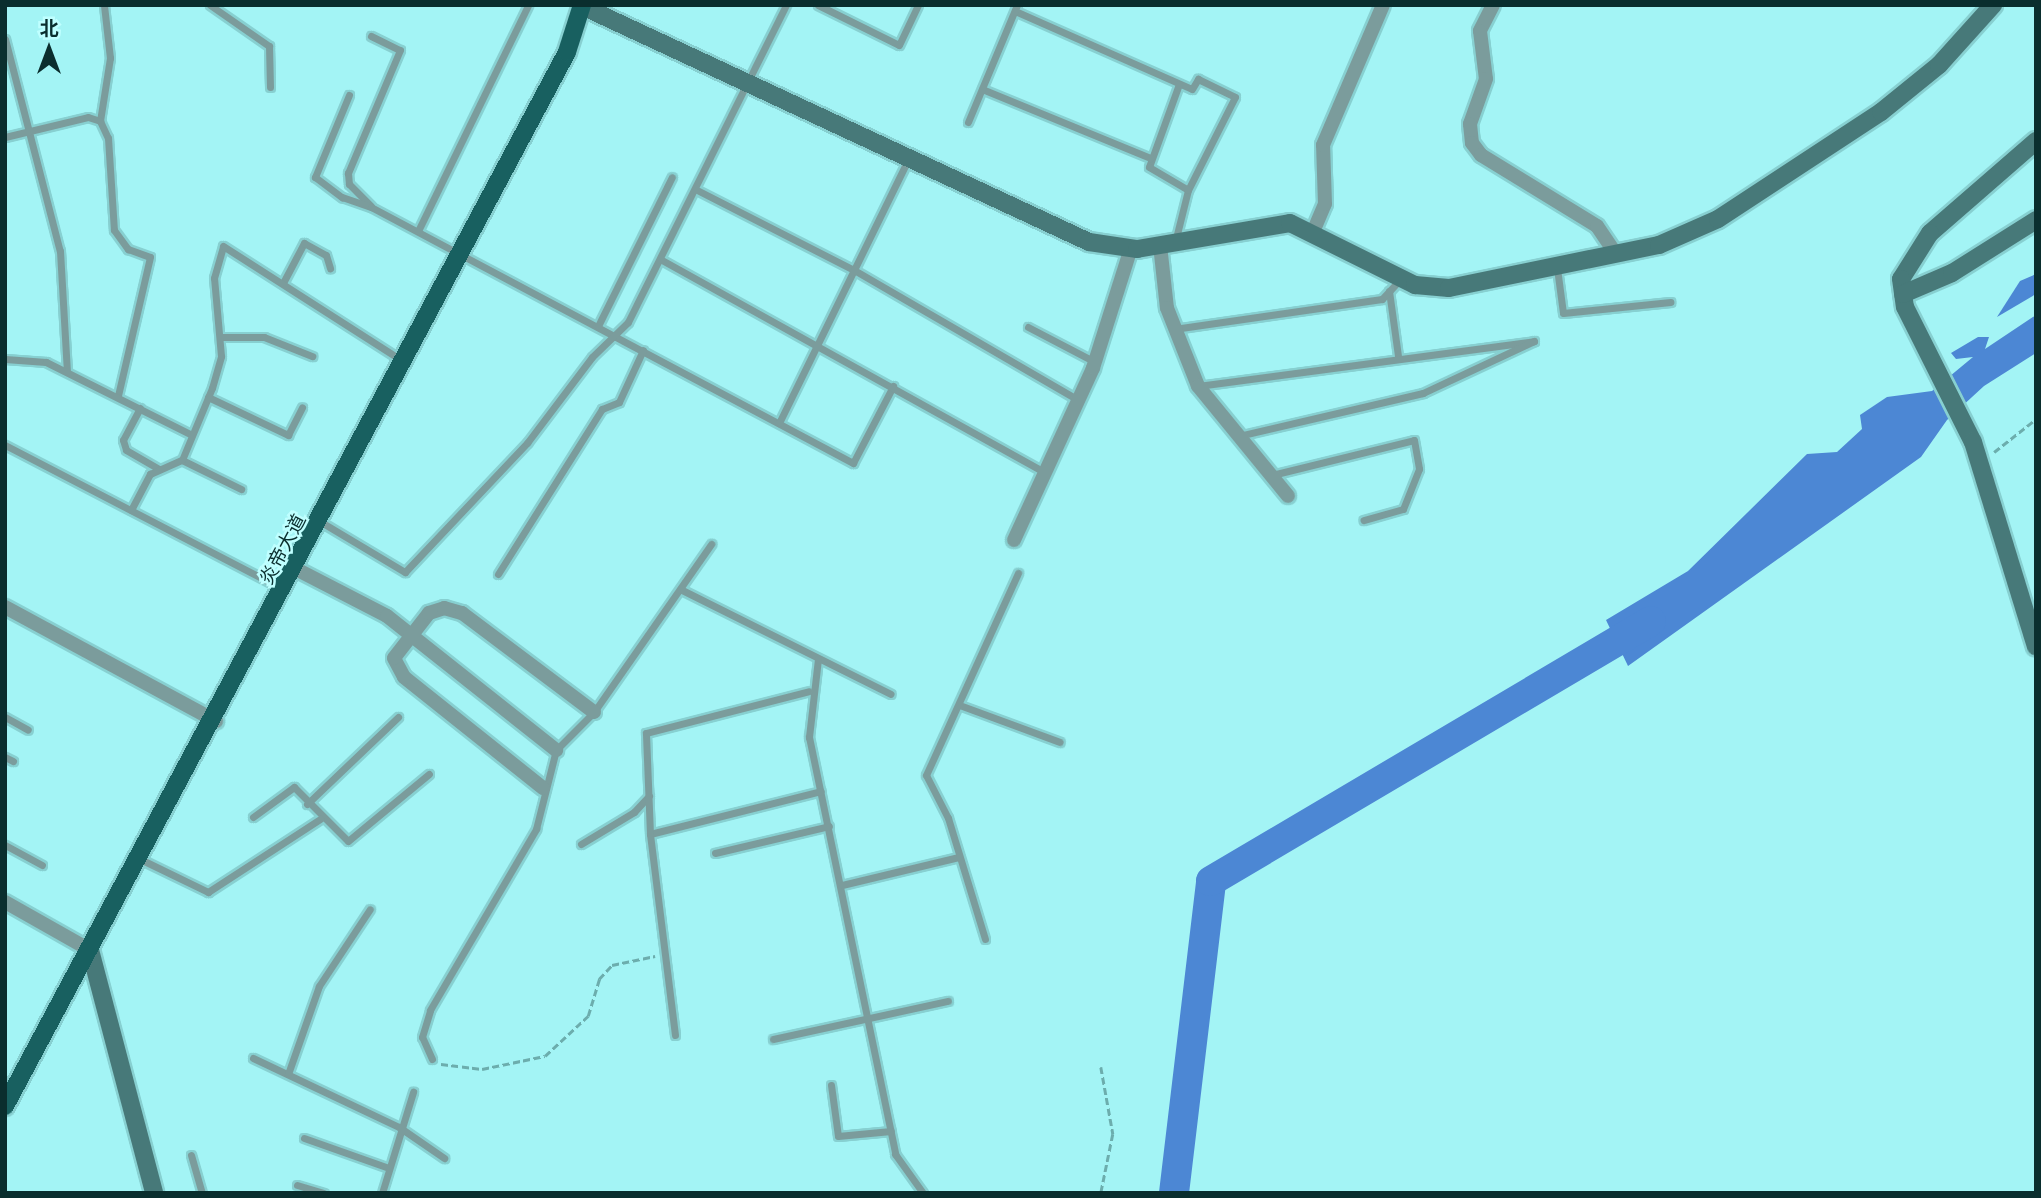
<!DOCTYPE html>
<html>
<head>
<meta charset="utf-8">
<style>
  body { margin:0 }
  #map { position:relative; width:2041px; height:1198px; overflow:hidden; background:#a3f4f5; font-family:Lato,"Noto Sans SC",sans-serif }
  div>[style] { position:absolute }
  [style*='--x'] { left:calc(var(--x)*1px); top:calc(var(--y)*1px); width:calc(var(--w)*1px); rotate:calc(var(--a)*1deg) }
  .water>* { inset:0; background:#4c87d4 }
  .river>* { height:30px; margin:-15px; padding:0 15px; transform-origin:15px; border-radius:15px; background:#4c87d4 }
  .path>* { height:2.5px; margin-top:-1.25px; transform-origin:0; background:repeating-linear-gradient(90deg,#6cadad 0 7px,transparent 0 10.5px) }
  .roads { filter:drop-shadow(2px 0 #87d0d1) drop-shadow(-2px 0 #87d0d1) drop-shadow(0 2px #87d0d1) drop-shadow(0 -2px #87d0d1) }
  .lane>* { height:7px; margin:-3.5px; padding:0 3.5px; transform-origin:3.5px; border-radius:3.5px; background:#7b9c9c }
  .street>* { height:14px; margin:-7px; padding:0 7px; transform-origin:7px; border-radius:7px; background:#7b9c9c }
  .secondary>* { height:18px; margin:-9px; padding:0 9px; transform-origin:9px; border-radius:9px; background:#477979 }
  .primary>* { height:18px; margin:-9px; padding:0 9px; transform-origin:9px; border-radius:9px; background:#186060 }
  span { translate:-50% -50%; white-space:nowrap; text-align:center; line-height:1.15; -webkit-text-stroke:5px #bfffff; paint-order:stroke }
  .street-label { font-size:19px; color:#0a2e2e }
  .frame { position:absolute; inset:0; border:7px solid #0a2e2e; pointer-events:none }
  .north { position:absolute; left:14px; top:14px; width:70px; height:70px; -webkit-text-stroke:5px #bfffff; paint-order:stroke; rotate:0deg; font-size:19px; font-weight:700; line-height:28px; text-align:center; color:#0a2e2e }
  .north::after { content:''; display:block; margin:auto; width:24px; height:32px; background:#0a2e2e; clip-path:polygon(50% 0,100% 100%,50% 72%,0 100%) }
</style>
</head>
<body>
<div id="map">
  <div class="water">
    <i style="clip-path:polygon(2036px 274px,2036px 294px,1997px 317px,2020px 281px)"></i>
    <i style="clip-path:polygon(2036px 315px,2036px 353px,1984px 386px,1947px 420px,1921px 457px,1628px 666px,1606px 620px,1688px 571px,1807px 454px,1837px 452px,1862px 429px,1860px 415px,1887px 397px,1932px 391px,1973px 357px,1956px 359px,1951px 353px,1978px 337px,1989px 337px,1985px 349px)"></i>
  </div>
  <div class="river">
    <i style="--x:1174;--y:1193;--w:314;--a:-83.2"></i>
    <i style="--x:1211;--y:881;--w:511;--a:-30.58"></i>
  </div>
  <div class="path">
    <i style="--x:1994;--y:452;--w:53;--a:-38.2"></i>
    <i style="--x:441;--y:1064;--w:41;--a:7"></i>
    <i style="--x:482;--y:1069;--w:64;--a:-11.7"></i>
    <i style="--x:545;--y:1056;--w:59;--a:-42.9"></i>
    <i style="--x:588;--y:1016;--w:39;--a:-73"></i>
    <i style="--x:599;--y:979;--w:19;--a:-47"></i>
    <i style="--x:612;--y:965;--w:44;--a:-11.8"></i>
    <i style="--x:1101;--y:1067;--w:68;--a:79.8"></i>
    <i style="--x:1113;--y:1134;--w:60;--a:101.5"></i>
  </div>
  <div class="roads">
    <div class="lane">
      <i style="--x:210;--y:5;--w:72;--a:34.8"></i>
      <i style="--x:269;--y:46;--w:41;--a:88.6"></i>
      <i style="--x:818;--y:5;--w:90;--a:26.3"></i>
      <i style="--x:899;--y:45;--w:44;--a:-64.6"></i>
      <i style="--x:1015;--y:11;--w:193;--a:23.8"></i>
      <i style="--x:1192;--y:89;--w:12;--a:-59"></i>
      <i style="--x:1198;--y:79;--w:41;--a:25.9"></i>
      <i style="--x:1235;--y:97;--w:104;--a:116.8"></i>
      <i style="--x:1188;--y:190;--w:54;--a:104"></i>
      <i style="--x:371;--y:36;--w:32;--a:26"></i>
      <i style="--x:400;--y:50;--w:134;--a:112.9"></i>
      <i style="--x:348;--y:173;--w:11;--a:85"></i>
      <i style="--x:349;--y:184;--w:31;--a:45"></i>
      <i style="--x:5;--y:39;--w:219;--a:75.5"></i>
      <i style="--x:60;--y:251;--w:121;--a:86.7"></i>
      <i style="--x:1179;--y:84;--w:88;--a:109.9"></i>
      <i style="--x:1149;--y:167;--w:45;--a:30.5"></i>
      <i style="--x:982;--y:89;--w:182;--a:22.3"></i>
      <i style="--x:349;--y:95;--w:89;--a:112.5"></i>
      <i style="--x:315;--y:177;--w:34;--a:37"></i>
      <i style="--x:342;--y:197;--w:31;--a:19"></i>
      <i style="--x:371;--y:207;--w:546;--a:27.97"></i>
      <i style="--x:853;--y:463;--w:87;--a:-62.5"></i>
      <i style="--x:100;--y:121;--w:64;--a:-81"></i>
      <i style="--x:110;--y:58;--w:53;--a:-96.5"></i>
      <i style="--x:968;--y:122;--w:127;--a:-67.3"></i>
      <i style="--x:5;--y:137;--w:85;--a:-13.5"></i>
      <i style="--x:88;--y:117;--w:13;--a:18"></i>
      <i style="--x:100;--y:121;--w:19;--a:65"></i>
      <i style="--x:108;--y:138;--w:92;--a:86.3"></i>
      <i style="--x:114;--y:230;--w:24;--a:54"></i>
      <i style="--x:128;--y:249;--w:23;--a:20"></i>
      <i style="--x:150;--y:257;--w:143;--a:103"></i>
      <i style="--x:695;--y:189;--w:178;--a:27"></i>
      <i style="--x:854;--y:270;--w:259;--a:30.1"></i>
      <i style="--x:418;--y:231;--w:251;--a:-64"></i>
      <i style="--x:660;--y:259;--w:440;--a:29"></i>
      <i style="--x:1557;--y:268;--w:45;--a:82.4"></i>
      <i style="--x:1563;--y:313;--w:108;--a:-5.9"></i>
      <i style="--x:284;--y:281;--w:43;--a:-62.2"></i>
      <i style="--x:304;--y:243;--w:25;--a:29"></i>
      <i style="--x:326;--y:255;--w:14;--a:73"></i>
      <i style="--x:1389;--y:291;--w:66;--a:82.1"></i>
      <i style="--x:598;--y:326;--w:166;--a:-63.6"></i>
      <i style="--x:1028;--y:327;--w:76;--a:27.6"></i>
      <i style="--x:1174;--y:329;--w:210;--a:-8.2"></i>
      <i style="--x:1382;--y:299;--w:26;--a:-47"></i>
      <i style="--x:221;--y:337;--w:43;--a:0"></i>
      <i style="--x:264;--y:337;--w:52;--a:21.6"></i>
      <i style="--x:5;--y:359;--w:41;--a:4.2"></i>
      <i style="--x:46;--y:362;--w:163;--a:26.6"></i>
      <i style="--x:1198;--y:386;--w:339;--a:-7.6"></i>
      <i style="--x:1534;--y:341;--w:123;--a:154.9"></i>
      <i style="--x:1423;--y:393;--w:190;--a:166.9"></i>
      <i style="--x:208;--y:397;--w:89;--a:25.4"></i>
      <i style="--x:288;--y:435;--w:31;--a:-63"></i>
      <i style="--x:140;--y:408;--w:36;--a:118"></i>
      <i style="--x:123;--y:440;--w:10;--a:73"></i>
      <i style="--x:126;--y:450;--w:38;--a:30"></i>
      <i style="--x:779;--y:423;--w:293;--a:-63.9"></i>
      <i style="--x:5;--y:445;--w:311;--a:27.4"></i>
      <i style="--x:182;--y:460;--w:66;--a:26.2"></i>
      <i style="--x:1272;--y:475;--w:146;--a:-13.8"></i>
      <i style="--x:1414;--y:440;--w:29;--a:80"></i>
      <i style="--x:1419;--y:469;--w:43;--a:111.8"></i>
      <i style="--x:1403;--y:509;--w:41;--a:164.2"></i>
      <i style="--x:131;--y:510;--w:41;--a:-62.2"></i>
      <i style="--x:150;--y:474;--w:35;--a:-24"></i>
      <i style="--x:182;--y:460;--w:78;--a:-67.4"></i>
      <i style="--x:212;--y:388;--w:33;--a:-74"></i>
      <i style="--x:221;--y:356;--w:78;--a:-95.1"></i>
      <i style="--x:214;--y:278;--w:33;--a:-74"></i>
      <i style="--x:223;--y:246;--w:211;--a:32.6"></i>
      <i style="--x:321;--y:522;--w:98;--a:30.8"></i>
      <i style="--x:405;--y:572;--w:178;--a:-46.6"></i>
      <i style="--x:527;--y:443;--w:108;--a:-52.9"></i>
      <i style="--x:592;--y:357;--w:50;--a:-44.2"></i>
      <i style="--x:628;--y:322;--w:354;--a:-63.5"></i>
      <i style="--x:498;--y:574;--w:195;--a:-57.8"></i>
      <i style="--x:602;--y:409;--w:18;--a:-22"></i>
      <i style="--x:619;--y:402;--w:57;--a:-65.2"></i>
      <i style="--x:682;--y:590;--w:233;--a:26.5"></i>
      <i style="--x:818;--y:659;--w:79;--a:96.6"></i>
      <i style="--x:809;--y:737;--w:426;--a:78.3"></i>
      <i style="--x:895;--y:1154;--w:48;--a:54.3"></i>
      <i style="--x:962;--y:706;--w:104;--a:20.2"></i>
      <i style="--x:5;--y:717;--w:26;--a:29"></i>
      <i style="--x:5;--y:757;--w:9;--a:27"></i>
      <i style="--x:307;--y:804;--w:126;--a:-43.7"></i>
      <i style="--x:253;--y:817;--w:51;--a:-36.2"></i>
      <i style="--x:294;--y:787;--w:76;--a:45"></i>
      <i style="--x:348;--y:841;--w:105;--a:-39.6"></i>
      <i style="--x:650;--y:834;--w:176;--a:-14.1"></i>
      <i style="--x:581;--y:844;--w:62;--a:-31.1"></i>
      <i style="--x:634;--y:812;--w:22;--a:-47"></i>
      <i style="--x:5;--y:845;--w:42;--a:28.4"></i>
      <i style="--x:715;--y:853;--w:117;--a:-13.3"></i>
      <i style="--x:140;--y:859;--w:76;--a:25.9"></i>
      <i style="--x:208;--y:892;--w:134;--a:-33.1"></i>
      <i style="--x:842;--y:885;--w:120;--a:-13.5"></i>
      <i style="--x:985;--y:939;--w:127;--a:-107"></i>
      <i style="--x:948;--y:818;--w:48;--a:-117.1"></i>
      <i style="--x:926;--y:775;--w:222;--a:-65.5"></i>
      <i style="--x:675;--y:1035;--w:203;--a:-97.1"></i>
      <i style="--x:650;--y:834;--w:101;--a:-92.3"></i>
      <i style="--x:646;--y:733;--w:168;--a:-14.4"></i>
      <i style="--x:773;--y:1039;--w:179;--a:-12.3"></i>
      <i style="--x:253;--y:1058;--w:161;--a:25.3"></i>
      <i style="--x:399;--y:1127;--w:55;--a:34.6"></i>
      <i style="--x:432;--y:1059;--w:24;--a:-114"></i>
      <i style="--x:422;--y:1037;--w:28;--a:-73"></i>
      <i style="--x:430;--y:1010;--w:210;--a:-59.6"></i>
      <i style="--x:536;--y:829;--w:81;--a:-75.8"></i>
      <i style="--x:556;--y:750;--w:54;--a:-45"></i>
      <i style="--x:594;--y:712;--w:205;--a:-55.1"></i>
      <i style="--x:288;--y:1074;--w:93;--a:-70.6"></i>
      <i style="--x:319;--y:986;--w:92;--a:-56.5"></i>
      <i style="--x:831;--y:1085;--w:51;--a:82.2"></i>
      <i style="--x:838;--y:1136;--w:53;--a:-5.4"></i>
      <i style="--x:304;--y:1138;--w:87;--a:19.5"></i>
      <i style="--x:191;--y:1155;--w:40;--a:74"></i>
      <i style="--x:297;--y:1185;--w:28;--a:17"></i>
      <i style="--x:382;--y:1193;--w:106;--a:-72.9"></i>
    </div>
    <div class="street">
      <i style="--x:1493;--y:5;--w:29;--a:117"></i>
      <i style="--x:1480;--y:31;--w:48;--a:82.9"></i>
      <i style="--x:1486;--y:79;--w:48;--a:109.6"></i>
      <i style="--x:1470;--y:124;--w:19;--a:84"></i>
      <i style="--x:1472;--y:143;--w:15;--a:53"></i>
      <i style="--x:1481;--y:155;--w:136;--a:31.5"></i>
      <i style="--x:1597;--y:226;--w:32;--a:56"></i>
      <i style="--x:1313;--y:232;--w:30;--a:-67"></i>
      <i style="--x:1325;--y:204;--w:59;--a:-91.9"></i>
      <i style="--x:1323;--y:145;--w:152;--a:-66.8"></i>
      <i style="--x:1160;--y:245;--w:63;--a:83.7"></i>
      <i style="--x:1167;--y:308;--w:84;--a:68.3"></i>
      <i style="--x:1198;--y:386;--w:142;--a:50.7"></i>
      <i style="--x:1014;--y:540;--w:189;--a:-65.3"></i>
      <i style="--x:1093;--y:368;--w:126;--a:-72.4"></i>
      <i style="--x:296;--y:569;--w:102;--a:27.3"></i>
      <i style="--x:387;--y:616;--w:216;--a:38.4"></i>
      <i style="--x:5;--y:607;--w:240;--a:28.4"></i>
      <i style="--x:543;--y:788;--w:178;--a:-141.4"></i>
      <i style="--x:404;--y:677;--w:21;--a:-118"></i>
      <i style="--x:394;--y:658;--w:57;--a:-52.1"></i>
      <i style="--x:429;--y:613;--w:16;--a:-18"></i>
      <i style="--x:444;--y:608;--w:19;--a:16"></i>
      <i style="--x:462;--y:613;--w:165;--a:36.9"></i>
      <i style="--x:5;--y:902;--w:98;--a:29.5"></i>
    </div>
    <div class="secondary">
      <i style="--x:582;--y:6;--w:559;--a:24.96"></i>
      <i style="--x:1089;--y:242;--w:49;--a:8.3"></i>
      <i style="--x:1137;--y:249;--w:155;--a:-9.6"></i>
      <i style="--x:1290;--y:223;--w:140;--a:26.4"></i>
      <i style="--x:1415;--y:285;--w:34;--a:5"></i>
      <i style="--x:1449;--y:288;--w:214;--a:-11.6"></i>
      <i style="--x:1659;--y:245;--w:64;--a:-23.8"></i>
      <i style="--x:1718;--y:219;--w:195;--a:-33.3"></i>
      <i style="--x:1881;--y:112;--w:75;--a:-39"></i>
      <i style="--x:1939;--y:65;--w:81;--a:-48"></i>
      <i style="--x:2036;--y:141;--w:140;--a:139"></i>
      <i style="--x:1930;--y:233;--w:54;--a:122.2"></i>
      <i style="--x:1901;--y:279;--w:28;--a:82"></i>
      <i style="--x:1905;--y:307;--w:151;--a:63.3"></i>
      <i style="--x:1973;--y:442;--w:214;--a:72.9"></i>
      <i style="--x:1903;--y:294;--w:53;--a:-23.2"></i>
      <i style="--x:1952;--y:273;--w:99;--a:-32.2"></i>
      <i style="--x:90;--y:950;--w:251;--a:75.2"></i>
    </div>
    <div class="primary">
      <i style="--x:5;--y:1106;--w:1194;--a:-61.93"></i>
      <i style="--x:567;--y:52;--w:49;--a:-72.3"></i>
    </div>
  </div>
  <div class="street-label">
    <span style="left:282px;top:549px;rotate:-62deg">炎帝大道</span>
  </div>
  <div class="frame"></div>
  <div class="north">北</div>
</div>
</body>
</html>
